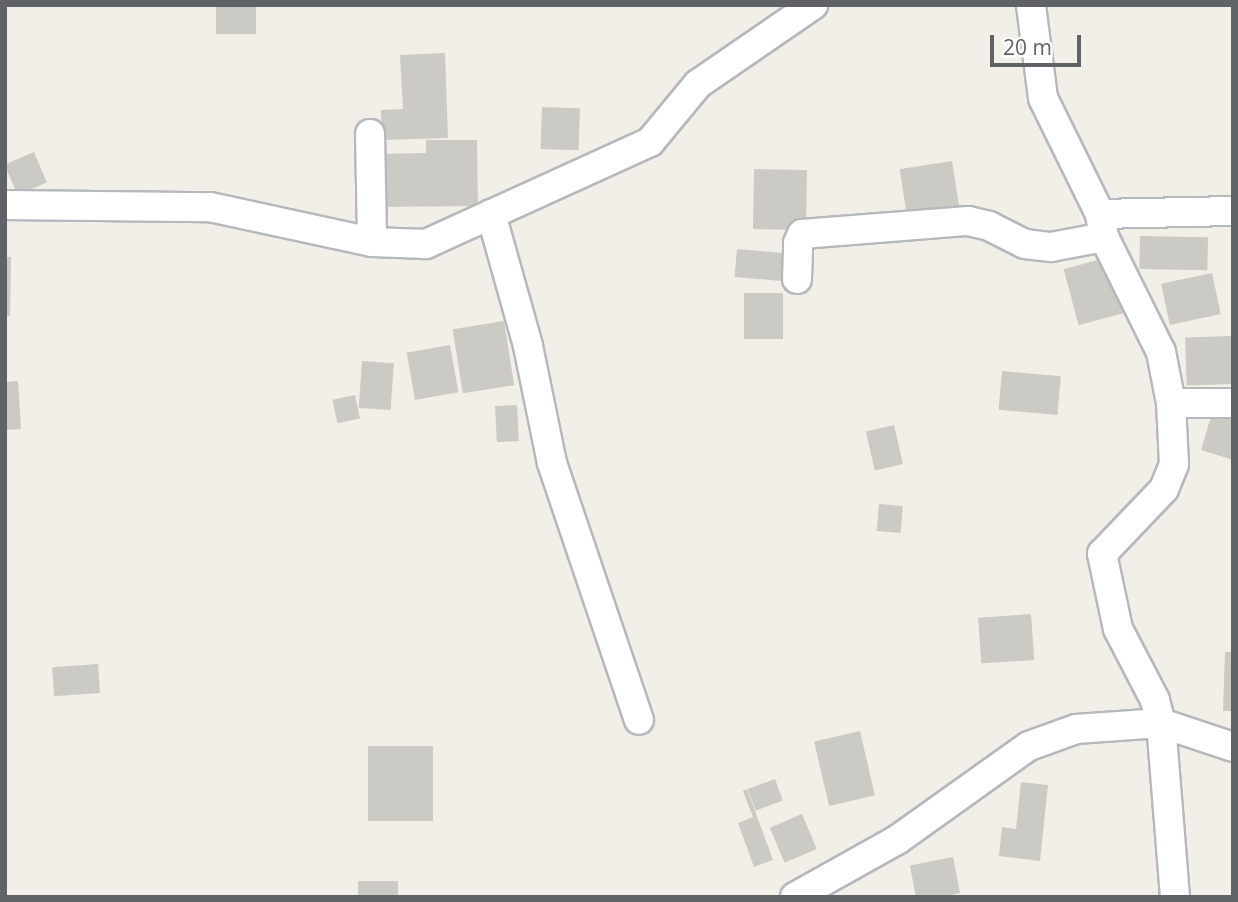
<!DOCTYPE html>
<html>
<head>
<meta charset="utf-8">
<style>
  body { margin:0 }
  #map { position:relative; width:1238px; height:902px; overflow:hidden; background:#f1efe8; font-family:"Open Sans",sans-serif }
  div>[style] { position:absolute }
  [style*='--x'] { left:calc(var(--x)*1px); top:calc(var(--y)*1px); width:calc(var(--w)*1px); rotate:calc(var(--a)*1deg) }
  .building>* { inset:0; background:#cccac5; transform-origin:0 0 }
  .roads { filter:drop-shadow(2px 0 #b5b8bc) drop-shadow(-2px 0 #b5b8bc) drop-shadow(0 2px #b5b8bc) drop-shadow(0 -2px #b5b8bc) }
  .minor>* { height:28px; margin:-14px; padding:0 14px; transform-origin:14px; border-radius:14px; background:#fff }
  span { translate:-50% -50%; white-space:nowrap; text-align:center; line-height:1.15; -webkit-text-stroke:5px #fff; paint-order:stroke }
  .frame { position:absolute; inset:0; border:7px solid #5f6368; pointer-events:none }
  .scale { position:absolute; left:990px; top:35px; width:91px; height:32px; box-sizing:border-box; border:4px solid #5f6368; border-top:0; padding-left:9px; font-size:21px; line-height:24px; white-space:nowrap; color:#5f6368; -webkit-text-stroke:5px #fff; paint-order:stroke }
</style>
</head>
<body>
<div id="map">
  <div class="building">
    <i style="left:216px;top:5px;width:40px;height:29px"></i>
    <i style="clip-path:polygon(445px 53px,448px 138px,382px 140px,381px 110px,403px 109px,400px 55px)"></i>
    <i style="left:542px;top:107px;width:38px;height:42px;rotate:2deg"></i>
    <i style="clip-path:polygon(426px 140px,477px 140px,478px 206px,374px 207px,374px 154px,426px 153px)"></i>
    <i style="left:34px;top:152px;width:33px;height:32px;rotate:67deg"></i>
    <i style="left:952px;top:161px;width:54px;height:53px;rotate:81deg"></i>
    <i style="left:754px;top:169px;width:53px;height:60px;rotate:1deg"></i>
    <i style="left:1140px;top:236px;width:68px;height:33px;rotate:1deg"></i>
    <i style="left:737px;top:249px;width:47px;height:28px;rotate:5deg"></i>
    <i style="clip-path:polygon(5px 257px,11px 257px,10px 316px,5px 316px)"></i>
    <i style="left:1109px;top:257px;width:58px;height:47px;rotate:75deg"></i>
    <i style="left:1212px;top:273px;width:42px;height:52px;rotate:78deg"></i>
    <i style="left:744px;top:293px;width:39px;height:46px"></i>
    <i style="left:504px;top:321px;width:65px;height:52px;rotate:81deg"></i>
    <i style="left:1231px;top:336px;width:48px;height:46px;rotate:88deg"></i>
    <i style="left:450px;top:345px;width:48px;height:44px;rotate:80deg"></i>
    <i style="left:362px;top:361px;width:32px;height:47px;rotate:4deg"></i>
    <i style="left:1002px;top:371px;width:59px;height:39px;rotate:5deg"></i>
    <i style="clip-path:polygon(18px 381px,21px 429px,5px 430px,5px 382px)"></i>
    <i style="left:355px;top:395px;width:24px;height:23px;rotate:78deg"></i>
    <i style="left:517px;top:405px;width:36px;height:22px;rotate:87deg"></i>
    <i style="clip-path:polygon(1212px 413px,1233px 419px,1233px 460px,1201px 450px)"></i>
    <i style="left:894px;top:425px;width:40px;height:29px;rotate:77deg"></i>
    <i style="left:879px;top:504px;width:24px;height:27px;rotate:5deg"></i>
    <i style="left:1031px;top:614px;width:46px;height:53px;rotate:86deg"></i>
    <i style="clip-path:polygon(1225px 652px,1233px 652px,1233px 711px,1223px 711px)"></i>
    <i style="left:98px;top:664px;width:29px;height:46px;rotate:86deg"></i>
    <i style="left:860px;top:731px;width:66px;height:47px;rotate:77deg"></i>
    <i style="left:368px;top:746px;width:65px;height:75px"></i>
    <i style="left:775px;top:779px;width:23px;height:29px;rotate:70deg"></i>
    <i style="clip-path:polygon(1021px 782px,1048px 785px,1040px 861px,999px 856px,1002px 827px,1016px 829px)"></i>
    <i style="clip-path:polygon(747px 789px,773px 860px,754px 867px,738px 823px,753px 817px,743px 791px)"></i>
    <i style="left:802px;top:814px;width:38px;height:35px;rotate:67deg"></i>
    <i style="left:953px;top:857px;width:37px;height:44px;rotate:79deg"></i>
    <i style="left:358px;top:881px;width:40px;height:16px"></i>
  </div>
  <div class="roads">
    <div class="minor">
      <i style="--x:370;--y:134;--w:108;--a:88.9"></i>
      <i style="--x:5;--y:205;--w:205;--a:0.6"></i>
      <i style="--x:210;--y:207;--w:166;--a:12.2"></i>
      <i style="--x:372;--y:242;--w:54;--a:2.1"></i>
      <i style="--x:426;--y:244;--w:246;--a:-24.5"></i>
      <i style="--x:650;--y:142;--w:75;--a:-50.4"></i>
      <i style="--x:698;--y:84;--w:140;--a:-34.5"></i>
      <i style="--x:491;--y:214;--w:137;--a:74.3"></i>
      <i style="--x:528;--y:346;--w:119;--a:78.4"></i>
      <i style="--x:552;--y:463;--w:271;--a:71.3"></i>
      <i style="--x:1100;--y:214;--w:133;--a:-1.3"></i>
      <i style="--x:797;--y:279;--w:36;--a:-88"></i>
      <i style="--x:798;--y:243;--w:10;--a:-66"></i>
      <i style="--x:802;--y:234;--w:167;--a:-4.5"></i>
      <i style="--x:968;--y:221;--w:22;--a:13"></i>
      <i style="--x:989;--y:226;--w:40;--a:26.6"></i>
      <i style="--x:1025;--y:244;--w:26;--a:7"></i>
      <i style="--x:1051;--y:247;--w:54;--a:-10.7"></i>
      <i style="--x:1171;--y:403;--w:62;--a:0"></i>
      <i style="--x:795;--y:897;--w:117;--a:-29.2"></i>
      <i style="--x:897;--y:840;--w:162;--a:-35.5"></i>
      <i style="--x:1029;--y:746;--w:50;--a:-19.9"></i>
      <i style="--x:1076;--y:729;--w:85;--a:-4"></i>
      <i style="--x:1161;--y:723;--w:24;--a:-105"></i>
      <i style="--x:1155;--y:700;--w:80;--a:-117.5"></i>
      <i style="--x:1118;--y:629;--w:77;--a:-102"></i>
      <i style="--x:1102;--y:554;--w:90;--a:-46.4"></i>
      <i style="--x:1164;--y:489;--w:27;--a:-68"></i>
      <i style="--x:1174;--y:464;--w:61;--a:-92.8"></i>
      <i style="--x:1171;--y:403;--w:52;--a:-101.1"></i>
      <i style="--x:1161;--y:352;--w:128;--a:-116.4"></i>
      <i style="--x:1104;--y:237;--w:23;--a:-100"></i>
      <i style="--x:1100;--y:214;--w:129;--a:-116.2"></i>
      <i style="--x:1043;--y:98;--w:94;--a:-97.4"></i>
      <i style="--x:1175;--y:897;--w:175;--a:-94.6"></i>
      <i style="--x:1161;--y:723;--w:76;--a:18.4"></i>
    </div>
  </div>
  <div class="frame"></div>
  <div class="scale">20 m</div>
</div>
</body>
</html>
